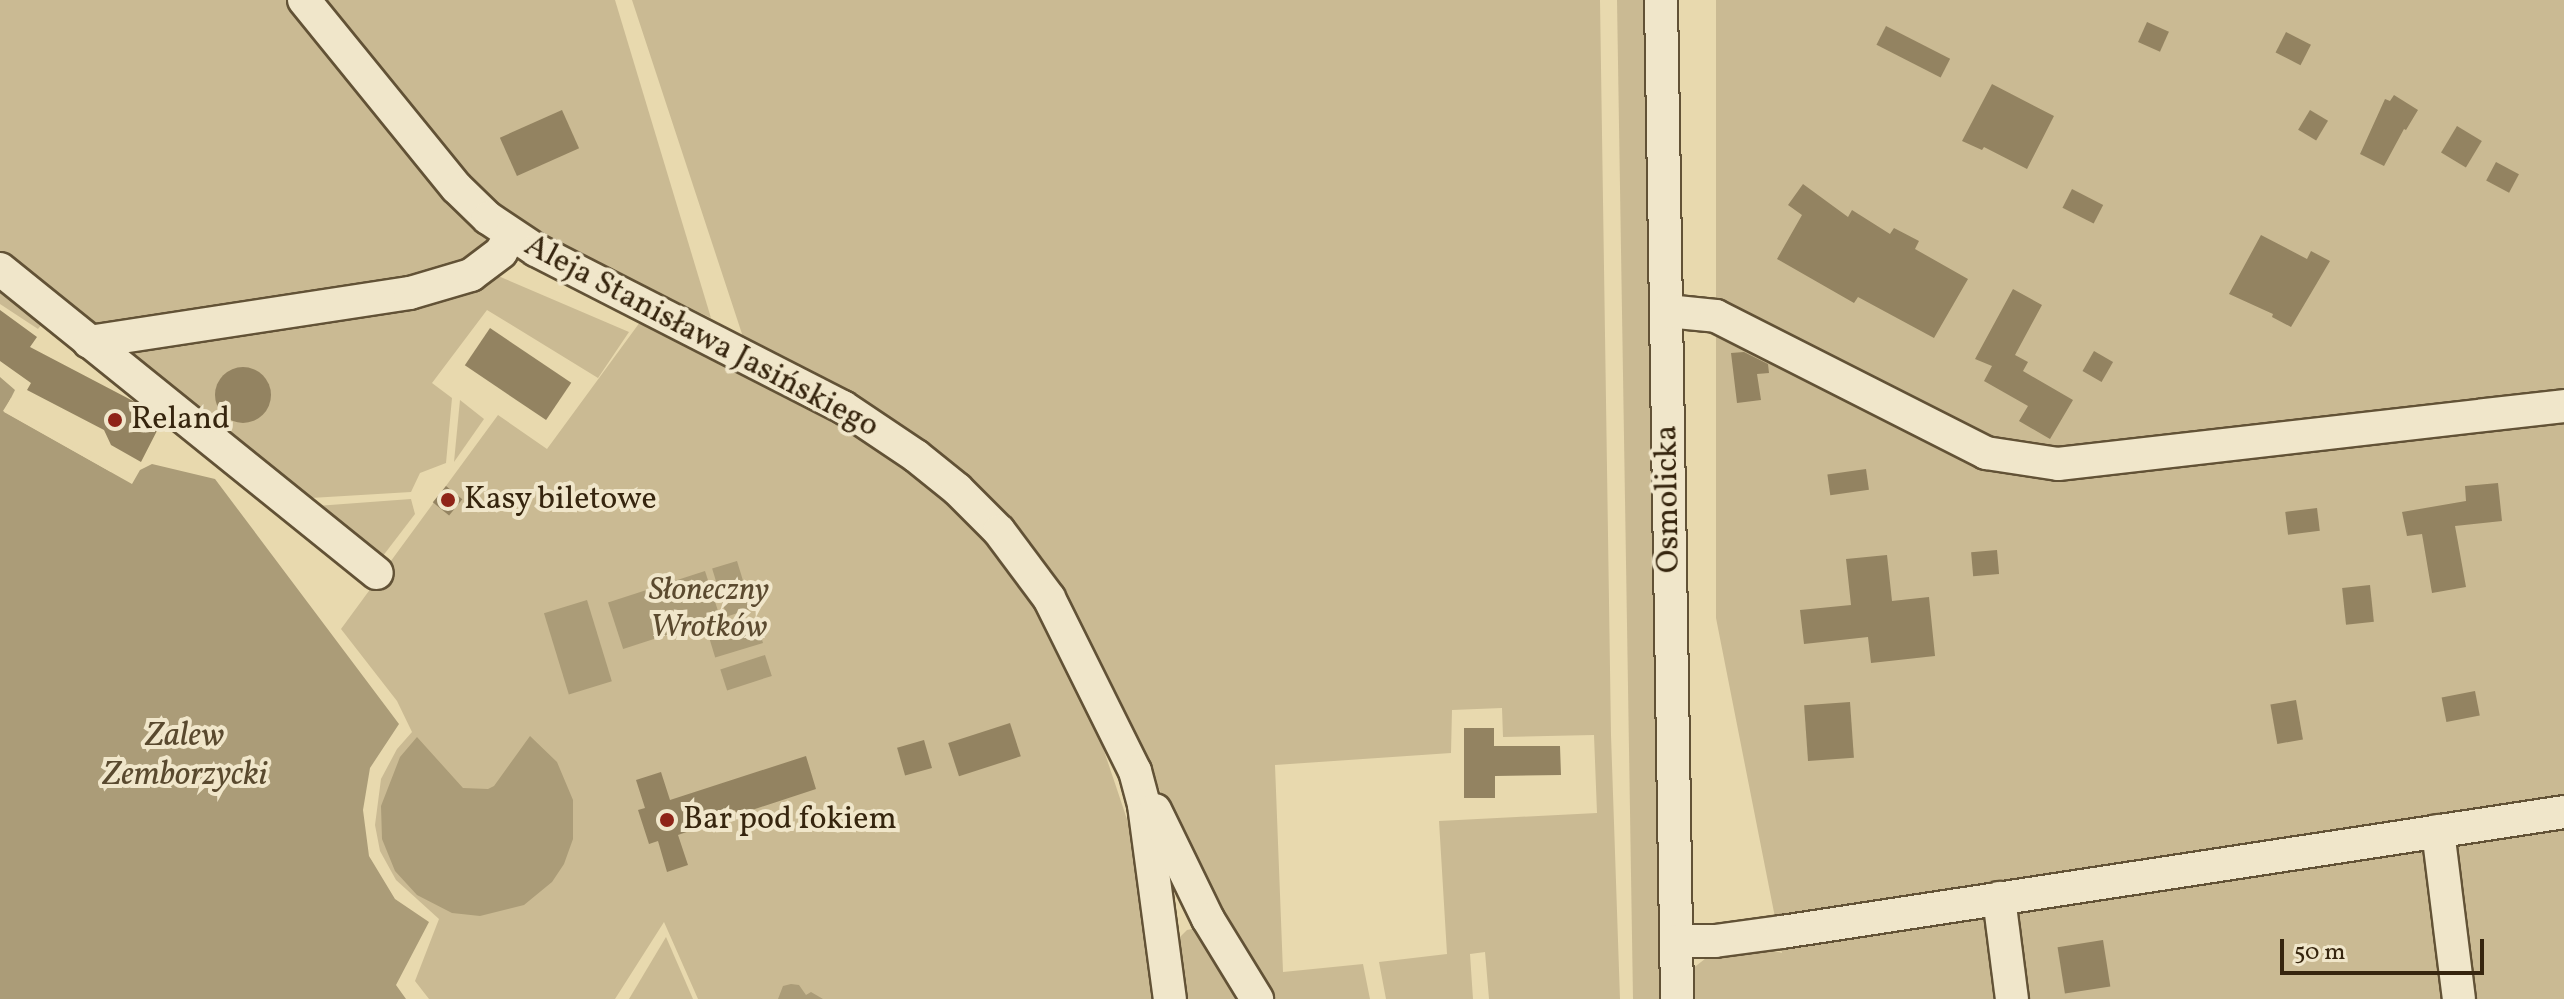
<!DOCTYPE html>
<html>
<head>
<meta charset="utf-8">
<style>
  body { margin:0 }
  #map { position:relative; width:2564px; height:999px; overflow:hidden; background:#e8d9ae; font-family:Vollkorn,serif }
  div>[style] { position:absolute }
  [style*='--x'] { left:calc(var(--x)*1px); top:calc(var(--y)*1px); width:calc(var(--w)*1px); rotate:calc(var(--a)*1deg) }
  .green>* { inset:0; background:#caba93 }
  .water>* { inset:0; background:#ab9c78; transform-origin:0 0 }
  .pier>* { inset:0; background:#e8d9ae }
  .building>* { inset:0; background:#938361; transform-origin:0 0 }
  .round { border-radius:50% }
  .roads { filter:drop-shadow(2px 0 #625236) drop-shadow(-2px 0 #625236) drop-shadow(0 2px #625236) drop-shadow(0 -2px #625236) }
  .minor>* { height:32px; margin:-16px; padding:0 16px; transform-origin:16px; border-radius:16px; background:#f0e6ca }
  .dots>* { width:22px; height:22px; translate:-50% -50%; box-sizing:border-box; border:4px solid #f0e6ca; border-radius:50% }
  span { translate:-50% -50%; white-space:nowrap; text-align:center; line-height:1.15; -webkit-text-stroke:8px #f0e6ca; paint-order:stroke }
  .street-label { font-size:32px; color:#36250e }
  .poi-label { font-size:32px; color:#36250e }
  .left { translate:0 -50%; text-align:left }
  .park-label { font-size:32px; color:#5b4a2f; font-style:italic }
  .water-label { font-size:34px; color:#59492e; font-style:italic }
  .scale { position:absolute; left:2280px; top:939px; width:204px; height:36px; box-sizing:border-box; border:4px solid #36250e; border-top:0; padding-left:10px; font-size:24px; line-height:28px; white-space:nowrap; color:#36250e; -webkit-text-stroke:6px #f0e6ca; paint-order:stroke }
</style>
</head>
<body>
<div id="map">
  <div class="green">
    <i style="clip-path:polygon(0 0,287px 0,447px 200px,498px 240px,491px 273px,629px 332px,598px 378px,487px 310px,432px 383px,452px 398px,446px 463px,420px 473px,411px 492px,294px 499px,62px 301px,38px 329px,0 304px)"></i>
    <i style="clip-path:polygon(322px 0,615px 0,711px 318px,547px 239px,499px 209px,466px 179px)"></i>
    <i style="clip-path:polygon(632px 0,1600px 0,1611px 735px,1620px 999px,1489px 999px,1485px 952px,1470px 954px,1473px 999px,1386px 999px,1379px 962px,1447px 954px,1439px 821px,1597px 813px,1594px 735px,1503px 737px,1502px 708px,1452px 710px,1451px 753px,1275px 765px,1283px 972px,1363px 964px,1370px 999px,1272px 999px,1183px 838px,1056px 577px,1037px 552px,971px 479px,920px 439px,872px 409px,744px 340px)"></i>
    <i style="clip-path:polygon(1617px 0,1645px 0,1660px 734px,1661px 999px,1633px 999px)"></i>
    <i style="clip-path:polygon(1716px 0,2564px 0,2564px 999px,1693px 999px,1692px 969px,1719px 948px,1754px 945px,1782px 953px,1716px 618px)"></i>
    <i style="clip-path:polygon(643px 318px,822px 411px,950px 500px,1004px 557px,1033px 602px,1092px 715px,1133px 837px,1155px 999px,698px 999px,664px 922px,615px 999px,429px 999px,415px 981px,439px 919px,396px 880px,380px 851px,375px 825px,381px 779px,397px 749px,412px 732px,397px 701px,341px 629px,498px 415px,547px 449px)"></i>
    <i style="clip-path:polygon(460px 400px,484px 419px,454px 462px)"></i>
    <i style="clip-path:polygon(411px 499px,415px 514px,376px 565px,303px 507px)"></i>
    <i style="clip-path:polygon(1197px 928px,1246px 999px,1184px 999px,1178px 939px,1187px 930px)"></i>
    <i style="clip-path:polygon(666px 937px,693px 999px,629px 999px)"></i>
  </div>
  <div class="water">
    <i style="clip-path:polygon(0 377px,15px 390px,4px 412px,132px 484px,140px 470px,152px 464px,215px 479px,399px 724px,370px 768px,363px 810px,369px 856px,395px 899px,429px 922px,396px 985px,406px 999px,0 999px)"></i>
    <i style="left:737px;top:561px;width:50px;height:26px;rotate:73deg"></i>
    <i style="left:705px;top:571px;width:49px;height:102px;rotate:72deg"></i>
    <i style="left:587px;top:600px;width:85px;height:45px;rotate:73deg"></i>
    <i style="left:756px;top:620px;width:24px;height:50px;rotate:73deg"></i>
    <i style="left:765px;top:655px;width:22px;height:47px;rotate:72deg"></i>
    <i style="clip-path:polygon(530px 736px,557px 762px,573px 800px,573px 839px,564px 864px,552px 882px,524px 905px,480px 916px,452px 913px,417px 895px,395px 871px,382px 839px,381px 806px,400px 757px,417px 737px,463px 788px,488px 789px,494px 786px)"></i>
    <i style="clip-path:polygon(791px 984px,799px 985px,806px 995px,811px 992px,823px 999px,778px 999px,783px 986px)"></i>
  </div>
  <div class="pier">
    <i style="clip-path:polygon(11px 398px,15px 400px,9px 410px,113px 469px,111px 472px,3px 411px)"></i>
  </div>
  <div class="building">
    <i style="left:2147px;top:22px;width:24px;height:22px;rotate:24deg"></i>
    <i style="left:1886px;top:26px;width:72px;height:21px;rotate:27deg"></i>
    <i style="left:2286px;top:32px;width:28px;height:23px;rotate:27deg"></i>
    <i style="clip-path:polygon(1992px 84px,2054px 116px,2027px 169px,1984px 147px,1982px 150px,1962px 141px)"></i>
    <i style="clip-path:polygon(2394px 95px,2418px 110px,2406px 130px,2404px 129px,2384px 166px,2360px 154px,2385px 99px,2390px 101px)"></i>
    <i style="left:562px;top:110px;width:42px;height:68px;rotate:66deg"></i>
    <i style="left:2310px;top:110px;width:21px;height:23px;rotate:31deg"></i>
    <i style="left:2457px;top:126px;width:29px;height:31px;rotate:31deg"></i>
    <i style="left:2496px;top:162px;width:26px;height:21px;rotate:28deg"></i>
    <i style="clip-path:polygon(1803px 184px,1848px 217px,1852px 210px,1890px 234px,1894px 228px,1919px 241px,1915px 249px,1968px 279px,1934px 338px,1858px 297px,1854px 303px,1777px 259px,1802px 215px,1788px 205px)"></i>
    <i style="left:2072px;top:189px;width:35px;height:21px;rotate:27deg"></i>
    <i style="clip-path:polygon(2261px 235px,2307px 259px,2311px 251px,2330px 261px,2291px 327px,2272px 317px,2273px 314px,2229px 294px)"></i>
    <i style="clip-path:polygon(2013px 289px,2042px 305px,2015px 355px,2028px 362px,2023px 371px,2073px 400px,2050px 439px,2019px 421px,2028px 406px,1984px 381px,1992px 366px,1975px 359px)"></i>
    <i style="clip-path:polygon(0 310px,37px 337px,30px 347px,135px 402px,161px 423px,141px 462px,111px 445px,104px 430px,27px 390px,31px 383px,0 361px)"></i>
    <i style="left:490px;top:328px;width:98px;height:45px;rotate:34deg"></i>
    <i style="left:2094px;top:351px;width:22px;height:23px;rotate:30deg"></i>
    <i style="clip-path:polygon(1744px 352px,1768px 364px,1769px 373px,1757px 374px,1761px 400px,1737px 403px,1731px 353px)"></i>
    <i class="round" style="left:215px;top:367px;width:56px;height:56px"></i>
    <i style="left:1866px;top:469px;width:21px;height:39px;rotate:82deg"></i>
    <i style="clip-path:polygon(2498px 483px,2502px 521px,2455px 526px,2466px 587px,2432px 593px,2422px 534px,2407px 536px,2402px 512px,2466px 501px,2465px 486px)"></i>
    <i style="left:446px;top:486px;width:21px;height:21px;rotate:39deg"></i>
    <i style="left:2317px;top:508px;width:23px;height:32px;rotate:83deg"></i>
    <i style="left:1997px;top:550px;width:24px;height:26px;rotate:85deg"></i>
    <i style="clip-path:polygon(1887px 555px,1892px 601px,1929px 597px,1935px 656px,1871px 663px,1868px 637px,1804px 644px,1800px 610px,1851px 605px,1846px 559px)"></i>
    <i style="left:2370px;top:585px;width:37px;height:28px;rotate:84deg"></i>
    <i style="left:2475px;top:691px;width:25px;height:34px;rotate:79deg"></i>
    <i style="left:2296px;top:700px;width:40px;height:26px;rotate:80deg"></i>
    <i style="left:1850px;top:702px;width:56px;height:46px;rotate:86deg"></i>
    <i style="left:1010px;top:723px;width:35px;height:65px;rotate:72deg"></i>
    <i style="clip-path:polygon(1464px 728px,1494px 728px,1494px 746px,1560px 746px,1561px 775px,1495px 776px,1495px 798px,1464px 798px)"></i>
    <i style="left:924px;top:740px;width:29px;height:28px;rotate:74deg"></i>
    <i style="clip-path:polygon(806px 756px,816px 789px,737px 815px,735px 810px,696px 822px,698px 828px,678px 835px,688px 865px,667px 872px,658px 841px,649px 844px,638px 810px,645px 808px,636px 780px,661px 772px,670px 800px)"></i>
    <i style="left:2103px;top:940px;width:47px;height:46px;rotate:81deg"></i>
  </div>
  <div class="roads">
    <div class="minor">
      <i style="--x:304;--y:0;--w:242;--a:50.9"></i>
      <i style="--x:457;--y:188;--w:43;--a:44.1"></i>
      <i style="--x:488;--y:218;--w:58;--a:33.7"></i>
      <i style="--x:536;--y:250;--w:345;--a:27.1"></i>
      <i style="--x:843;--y:407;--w:88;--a:33.9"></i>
      <i style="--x:916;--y:456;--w:53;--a:38.8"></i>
      <i style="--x:957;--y:489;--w:59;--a:45"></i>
      <i style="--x:999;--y:531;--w:84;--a:53.3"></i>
      <i style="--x:1049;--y:598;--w:193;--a:63.6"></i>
      <i style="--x:1135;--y:771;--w:35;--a:75"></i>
      <i style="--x:1144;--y:805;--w:196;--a:82.4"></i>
      <i style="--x:1661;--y:0;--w:999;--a:89.08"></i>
      <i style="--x:0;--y:269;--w:484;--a:38.9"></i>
      <i style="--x:1667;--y:311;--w:49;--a:5.8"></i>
      <i style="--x:1716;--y:316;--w:303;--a:26.9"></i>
      <i style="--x:1986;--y:453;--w:73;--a:8.7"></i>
      <i style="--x:2058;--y:464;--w:509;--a:-6.54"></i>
      <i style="--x:89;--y:342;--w:325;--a:-8.7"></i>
      <i style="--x:410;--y:293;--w:64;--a:-16.4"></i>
      <i style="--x:471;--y:275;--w:38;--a:-37"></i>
      <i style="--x:501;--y:252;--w:20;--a:-60"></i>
      <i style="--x:1155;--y:810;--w:121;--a:64.1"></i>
      <i style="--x:1208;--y:919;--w:94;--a:58.5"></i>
      <i style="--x:2438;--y:831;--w:169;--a:82.9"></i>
      <i style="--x:1999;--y:898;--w:102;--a:82.7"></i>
      <i style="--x:1676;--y:941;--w:39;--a:0"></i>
      <i style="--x:1715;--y:941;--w:68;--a:-7.7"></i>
      <i style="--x:1782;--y:932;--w:791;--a:-8.72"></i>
    </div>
  </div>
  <div class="dots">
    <i style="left:115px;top:420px;background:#8f2418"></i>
    <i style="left:448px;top:500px;background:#8f2418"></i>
    <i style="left:667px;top:820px;background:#8f2418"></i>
  </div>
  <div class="street-label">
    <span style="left:701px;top:337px;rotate:28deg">Aleja Stanisława Jasińskiego</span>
    <span style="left:1669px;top:499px;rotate:-91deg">Osmolicka</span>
  </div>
  <div class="poi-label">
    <span class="left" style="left:131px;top:420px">Reland</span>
    <span class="left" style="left:464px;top:500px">Kasy biletowe</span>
    <span class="left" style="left:683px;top:820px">Bar pod fokiem</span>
  </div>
  <div class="park-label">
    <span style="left:709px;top:610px">Słoneczny<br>Wrotków</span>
  </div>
  <div class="water-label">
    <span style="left:185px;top:756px">Zalew<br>Zemborzycki</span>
  </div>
  <div class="scale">50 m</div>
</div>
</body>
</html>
